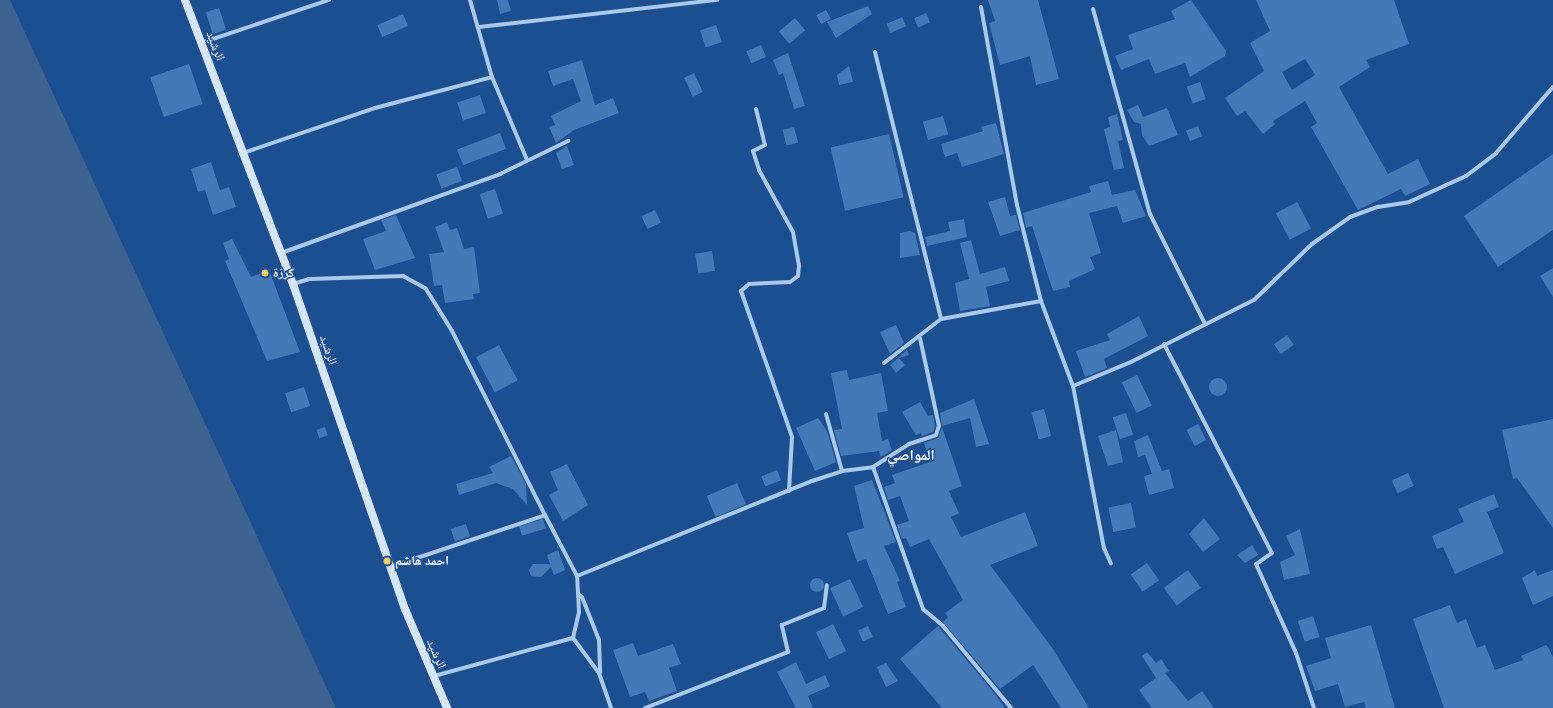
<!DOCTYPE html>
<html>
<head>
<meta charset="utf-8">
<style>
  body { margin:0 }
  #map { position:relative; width:1553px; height:708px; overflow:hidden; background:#1b4f8f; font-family:"Space Grotesk","Noto Naskh Arabic",sans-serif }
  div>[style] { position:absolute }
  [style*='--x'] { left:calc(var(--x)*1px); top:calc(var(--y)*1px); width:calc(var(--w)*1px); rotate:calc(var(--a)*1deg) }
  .water>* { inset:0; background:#3c6290 }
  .building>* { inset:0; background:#4478b7; transform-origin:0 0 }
  .round { border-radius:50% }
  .street>* { height:4px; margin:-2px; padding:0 2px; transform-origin:2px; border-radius:2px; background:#a9c9ee }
  .secondary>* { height:8px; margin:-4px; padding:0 4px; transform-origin:4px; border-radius:4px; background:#d6e6fa }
  .dots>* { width:11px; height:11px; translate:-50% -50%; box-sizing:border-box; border:2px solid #1b4f8f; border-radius:50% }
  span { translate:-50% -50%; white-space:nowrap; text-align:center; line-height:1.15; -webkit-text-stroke:3px #1b4f8f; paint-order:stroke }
  .street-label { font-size:13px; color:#fff }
  .poi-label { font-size:13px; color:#fff; font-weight:700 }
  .left { translate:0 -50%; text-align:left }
  .quarter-label { font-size:15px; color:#fff; font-weight:700 }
</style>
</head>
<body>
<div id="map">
  <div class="water">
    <i style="clip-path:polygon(0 0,10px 0,336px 708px,0 708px)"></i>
  </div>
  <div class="building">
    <i style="clip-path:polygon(497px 0,508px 0,511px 11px,500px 14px)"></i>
    <i style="clip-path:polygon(988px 0,1038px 0,1059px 79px,1036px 85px,1030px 56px,1000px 65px,989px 23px,995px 21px)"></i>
    <i style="clip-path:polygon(1191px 0,1226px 51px,1225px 56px,1190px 77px,1185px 63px,1155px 74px,1149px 59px,1121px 70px,1115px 56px,1133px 49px,1128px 35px,1175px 19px,1171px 11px)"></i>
    <i style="clip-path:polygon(evenodd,1256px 0,1394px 0,1409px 44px,1366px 60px,1370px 67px,1339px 87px,1388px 174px,1418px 159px,1430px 184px,1405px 196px,1401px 189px,1358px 210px,1311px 127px,1317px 123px,1305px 101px,1273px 121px,1275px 124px,1263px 134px,1245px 111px,1237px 116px,1225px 98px,1264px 71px,1250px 43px,1270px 31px,1256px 0,1305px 59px,1315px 75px,1292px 90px,1282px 72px,1305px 59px)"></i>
    <i style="clip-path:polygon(868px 6px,872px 14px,836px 38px,827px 22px)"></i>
    <i style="left:219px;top:8px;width:23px;height:14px;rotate:72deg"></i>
    <i style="left:826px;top:10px;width:10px;height:11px;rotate:61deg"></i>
    <i style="left:926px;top:13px;width:10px;height:13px;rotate:66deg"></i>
    <i style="left:403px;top:14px;width:13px;height:28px;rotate:67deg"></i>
    <i style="left:902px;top:17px;width:10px;height:17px;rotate:66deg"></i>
    <i style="left:795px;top:18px;width:16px;height:21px;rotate:50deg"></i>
    <i style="left:716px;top:25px;width:18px;height:17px;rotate:71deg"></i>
    <i style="left:761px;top:45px;width:13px;height:16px;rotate:67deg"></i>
    <i style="clip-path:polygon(788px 53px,805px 106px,794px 109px,783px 73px,779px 75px,773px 60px)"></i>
    <i style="clip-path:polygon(582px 60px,595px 105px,613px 98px,619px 113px,574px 130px,556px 143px,549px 127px,555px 125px,551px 116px,581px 101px,573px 79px,553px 86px,548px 71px)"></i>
    <i style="left:189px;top:64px;width:42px;height:41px;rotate:71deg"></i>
    <i style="clip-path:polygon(849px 66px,853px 82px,839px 85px,837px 75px)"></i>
    <i style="left:694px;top:73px;width:21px;height:11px;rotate:65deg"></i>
    <i style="left:1200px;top:82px;width:18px;height:14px;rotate:71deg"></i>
    <i style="left:480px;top:95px;width:19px;height:24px;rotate:72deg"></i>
    <i style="clip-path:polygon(1138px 105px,1143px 117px,1167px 108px,1178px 135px,1149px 146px,1142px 135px,1141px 124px,1134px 122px,1127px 110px)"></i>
    <i style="clip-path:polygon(1117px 114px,1123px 140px,1118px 141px,1124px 168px,1114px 170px,1104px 129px,1110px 127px,1108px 117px)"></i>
    <i style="left:943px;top:116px;width:19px;height:21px;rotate:74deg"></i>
    <i style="clip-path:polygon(996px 123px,1004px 154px,962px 167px,957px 153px,945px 157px,941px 144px,983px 131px,981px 127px)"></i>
    <i style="left:1198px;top:126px;width:11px;height:13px;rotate:68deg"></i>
    <i style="left:794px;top:127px;width:16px;height:12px;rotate:75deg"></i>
    <i style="left:500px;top:133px;width:17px;height:46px;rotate:69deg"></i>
    <i style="left:889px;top:134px;width:65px;height:60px;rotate:77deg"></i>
    <i style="clip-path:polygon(567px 146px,574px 165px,562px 169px,556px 153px)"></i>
    <i style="clip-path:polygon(1553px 154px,1553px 230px,1498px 267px,1464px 216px)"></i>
    <i style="clip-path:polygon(211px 162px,220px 190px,229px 187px,236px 207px,213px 215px,205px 190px,198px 192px,191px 169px)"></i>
    <i style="left:457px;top:167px;width:15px;height:22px;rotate:70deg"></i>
    <i style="clip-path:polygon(1108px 181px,1112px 195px,1135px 190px,1146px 216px,1123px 223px,1117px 206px,1089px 213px,1101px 253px,1090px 257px,1095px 269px,1069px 281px,1070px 287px,1053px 291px,1032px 226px,1026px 228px,1023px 213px,1091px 192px,1089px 186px)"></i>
    <i style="left:495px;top:189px;width:26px;height:16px;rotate:72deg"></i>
    <i style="clip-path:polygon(1005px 197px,1010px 216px,1016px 215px,1020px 230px,1000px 236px,988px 202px)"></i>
    <i style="left:1297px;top:202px;width:30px;height:24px;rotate:62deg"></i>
    <i style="left:655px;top:210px;width:14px;height:15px;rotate:65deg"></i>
    <i style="clip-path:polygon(396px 215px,415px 258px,375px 270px,363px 239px,386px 231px,381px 220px)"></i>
    <i style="clip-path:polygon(964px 219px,967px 237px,927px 246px,925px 237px,950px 231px,948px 222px)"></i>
    <i style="clip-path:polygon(447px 222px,450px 230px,457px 228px,464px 249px,474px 247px,480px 293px,473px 294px,474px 299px,445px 303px,442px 285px,434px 286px,429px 254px,444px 252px,435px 227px)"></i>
    <i style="clip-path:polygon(910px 231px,915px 233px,920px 255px,900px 258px,900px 233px)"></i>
    <i style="clip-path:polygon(232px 239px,251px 277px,269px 270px,300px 352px,267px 361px,225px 261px,229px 259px,223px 243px)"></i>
    <i style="clip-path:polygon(971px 240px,980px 274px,1005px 267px,1009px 281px,986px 287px,990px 306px,960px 311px,955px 283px,969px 279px,960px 243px)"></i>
    <i style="left:712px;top:251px;width:20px;height:17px;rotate:81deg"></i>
    <i style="clip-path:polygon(1553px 268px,1553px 297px,1540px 276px)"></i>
    <i style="clip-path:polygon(1139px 316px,1148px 336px,1104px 359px,1107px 368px,1085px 377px,1076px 351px,1110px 340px,1107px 334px)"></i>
    <i style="clip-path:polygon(896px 325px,904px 343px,890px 354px,880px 332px)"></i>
    <i style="left:1287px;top:335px;width:12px;height:16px;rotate:55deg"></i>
    <i style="left:499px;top:345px;width:40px;height:26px;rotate:62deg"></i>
    <i style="clip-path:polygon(907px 350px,909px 355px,899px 358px,905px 365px,896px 373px,890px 365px)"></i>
    <i style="clip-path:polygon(847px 370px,849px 380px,881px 373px,888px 411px,877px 413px,882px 441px,888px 439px,892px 450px,881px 457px,879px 451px,841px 456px,834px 430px,842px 429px,831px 373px)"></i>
    <i style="left:1137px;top:375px;width:34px;height:17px;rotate:64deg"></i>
    <i class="round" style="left:1209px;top:378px;width:18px;height:18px"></i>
    <i style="left:304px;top:387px;width:20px;height:20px;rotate:72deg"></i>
    <i style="clip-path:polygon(974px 399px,989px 444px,976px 447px,970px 418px,942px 426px,940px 413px)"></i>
    <i style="clip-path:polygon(920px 402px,928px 416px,933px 415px,935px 426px,933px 432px,922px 436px,921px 433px,916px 435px,902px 412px)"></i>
    <i style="left:1044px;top:409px;width:28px;height:13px;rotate:75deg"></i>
    <i style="left:1126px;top:413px;width:23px;height:14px;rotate:72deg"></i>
    <i style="clip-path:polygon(818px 418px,827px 431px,836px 462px,815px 471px,796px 428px)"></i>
    <i style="clip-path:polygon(1553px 419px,1553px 528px,1517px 478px,1513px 479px,1502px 430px)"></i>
    <i style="left:1198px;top:424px;width:18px;height:13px;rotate:63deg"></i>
    <i style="left:325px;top:427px;width:9px;height:9px;rotate:72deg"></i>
    <i style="clip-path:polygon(942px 427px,962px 486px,949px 491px,959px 513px,951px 517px,961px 537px,1025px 512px,1038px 546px,990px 565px,1053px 649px,1089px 708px,1061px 708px,1033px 665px,1000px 689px,943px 622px,948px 617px,945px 613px,963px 600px,929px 539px,910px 547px,906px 538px,902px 539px,897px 525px,909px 521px,900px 496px,888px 500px,884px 487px,895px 483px,892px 475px,930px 462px,924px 443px,938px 438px)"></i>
    <i style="clip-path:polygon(1116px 430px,1123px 462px,1108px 466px,1098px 436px)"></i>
    <i style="clip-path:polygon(1148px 435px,1162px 471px,1169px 469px,1174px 488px,1149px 495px,1144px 476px,1152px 474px,1145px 455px,1138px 457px,1134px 441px)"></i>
    <i style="clip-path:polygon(511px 456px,526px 484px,527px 505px,513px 489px,496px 483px,459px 495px,456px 484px,493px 473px,489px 467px)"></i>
    <i style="clip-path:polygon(567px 464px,588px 505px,563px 521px,549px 495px,558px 490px,550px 472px)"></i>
    <i style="left:777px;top:470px;width:11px;height:17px;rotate:68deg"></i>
    <i style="left:1408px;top:473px;width:14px;height:18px;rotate:65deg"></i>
    <i style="clip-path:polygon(872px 480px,896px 542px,884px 546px,900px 581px,897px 582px,906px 607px,888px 614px,866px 559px,857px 562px,847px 533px,864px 528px,854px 486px)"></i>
    <i style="left:737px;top:483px;width:23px;height:33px;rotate:67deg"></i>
    <i style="clip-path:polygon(1494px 494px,1499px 507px,1487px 512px,1504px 553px,1455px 574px,1443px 547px,1437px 549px,1432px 536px,1464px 522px,1458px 509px)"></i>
    <i style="left:1131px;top:503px;width:25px;height:23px;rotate:79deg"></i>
    <i style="clip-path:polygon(1204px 518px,1220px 539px,1203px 552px,1189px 534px)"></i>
    <i style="left:543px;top:519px;width:10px;height:25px;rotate:73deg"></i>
    <i style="left:466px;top:524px;width:13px;height:16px;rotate:72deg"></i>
    <i style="clip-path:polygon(1300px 529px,1310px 574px,1284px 580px,1280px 562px,1295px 555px,1286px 536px)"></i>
    <i style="clip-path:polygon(1252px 545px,1258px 555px,1245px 563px,1237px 555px)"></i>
    <i style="clip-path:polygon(558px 550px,565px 570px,554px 575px,551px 567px,541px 577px,531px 576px,529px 570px,533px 564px,550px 564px,547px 555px)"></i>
    <i style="left:1147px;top:563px;width:21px;height:20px;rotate:55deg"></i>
    <i style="left:1188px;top:570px;width:22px;height:30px;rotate:54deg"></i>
    <i style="clip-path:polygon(1535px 570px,1537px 576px,1553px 570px,1553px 596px,1533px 605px,1522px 578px)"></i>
    <i class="round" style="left:810px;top:578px;width:14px;height:14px"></i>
    <i style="left:850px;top:579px;width:31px;height:22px;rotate:65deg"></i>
    <i style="clip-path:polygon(1450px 605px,1457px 623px,1466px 619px,1477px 648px,1485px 645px,1495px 670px,1523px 660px,1521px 656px,1546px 645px,1548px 647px,1553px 657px,1553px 708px,1444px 708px,1413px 619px)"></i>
    <i style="left:1313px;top:616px;width:22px;height:16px;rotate:72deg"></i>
    <i style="left:833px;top:624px;width:30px;height:19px;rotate:64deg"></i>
    <i style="clip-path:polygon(1371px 625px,1395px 708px,1366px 708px,1364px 702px,1345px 707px,1338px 684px,1315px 691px,1306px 666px,1331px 658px,1325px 638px)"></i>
    <i style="left:868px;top:626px;width:12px;height:11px;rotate:66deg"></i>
    <i style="clip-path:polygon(938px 626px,995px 694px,1005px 708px,942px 708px,900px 659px)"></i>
    <i style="clip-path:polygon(633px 643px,638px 656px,673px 644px,681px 664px,669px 668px,677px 691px,649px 701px,645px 692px,630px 697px,613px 650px)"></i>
    <i style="clip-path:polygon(1147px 652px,1156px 663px,1161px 659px,1169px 671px,1165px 673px,1188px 701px,1202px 691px,1214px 708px,1152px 708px,1139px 690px,1156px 678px,1142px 656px)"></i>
    <i style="clip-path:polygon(796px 662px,806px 684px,825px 675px,830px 686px,808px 696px,813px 708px,796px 708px,777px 672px)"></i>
    <i style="clip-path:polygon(886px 663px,898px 681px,886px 687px,877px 667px)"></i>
  </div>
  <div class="street">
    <i style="--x:470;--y:0;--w:80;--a:74.1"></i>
    <i style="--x:492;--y:77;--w:90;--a:67.1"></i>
    <i style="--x:981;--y:7;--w:201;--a:79.7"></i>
    <i style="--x:1017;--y:205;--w:99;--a:76"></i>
    <i style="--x:1041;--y:301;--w:91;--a:69.4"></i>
    <i style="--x:1073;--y:386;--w:165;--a:79.2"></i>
    <i style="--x:1104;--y:548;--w:17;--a:66"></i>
    <i style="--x:1093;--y:9;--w:213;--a:74.5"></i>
    <i style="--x:1150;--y:214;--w:123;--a:63.4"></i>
    <i style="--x:479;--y:27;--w:240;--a:-6.5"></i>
    <i style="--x:201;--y:43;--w:135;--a:-18.6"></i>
    <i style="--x:875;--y:52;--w:275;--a:76.1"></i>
    <i style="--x:756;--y:109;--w:37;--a:76"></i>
    <i style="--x:765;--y:145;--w:13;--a:153"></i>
    <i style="--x:753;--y:151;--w:20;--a:72"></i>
    <i style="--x:759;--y:170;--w:71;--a:61.3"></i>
    <i style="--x:793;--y:232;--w:34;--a:80"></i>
    <i style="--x:799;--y:265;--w:11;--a:95"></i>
    <i style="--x:798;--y:276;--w:10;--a:143"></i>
    <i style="--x:790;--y:282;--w:41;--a:177.2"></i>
    <i style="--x:749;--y:284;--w:11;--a:139"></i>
    <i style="--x:741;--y:291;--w:155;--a:70.7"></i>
    <i style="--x:792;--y:437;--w:54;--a:93.2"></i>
    <i style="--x:243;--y:153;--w:139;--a:-18.8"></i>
    <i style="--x:375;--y:108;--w:121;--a:-14.8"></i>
    <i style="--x:281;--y:253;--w:233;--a:-19.8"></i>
    <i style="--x:500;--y:174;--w:76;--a:-25.9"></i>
    <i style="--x:293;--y:284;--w:17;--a:-17"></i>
    <i style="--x:309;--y:279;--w:94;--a:-1.8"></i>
    <i style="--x:403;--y:276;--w:26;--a:29"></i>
    <i style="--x:426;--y:289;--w:49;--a:58.2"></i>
    <i style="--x:452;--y:331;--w:206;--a:63.2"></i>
    <i style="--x:1164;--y:344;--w:235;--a:62.7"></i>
    <i style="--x:1272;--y:553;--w:19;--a:145"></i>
    <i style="--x:1256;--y:564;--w:98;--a:65.8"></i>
    <i style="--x:1296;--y:653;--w:58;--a:71.9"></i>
    <i style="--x:884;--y:363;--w:72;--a:-37.7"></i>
    <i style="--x:941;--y:319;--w:102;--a:-10.2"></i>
    <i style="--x:1073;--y:386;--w:63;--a:-22.5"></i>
    <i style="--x:1131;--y:362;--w:138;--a:-26.8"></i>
    <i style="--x:1254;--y:300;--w:81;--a:-44"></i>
    <i style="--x:1312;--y:244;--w:47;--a:-35.4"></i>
    <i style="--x:1350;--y:217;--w:30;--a:-20"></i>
    <i style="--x:1378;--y:207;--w:31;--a:-9"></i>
    <i style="--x:1409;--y:202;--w:63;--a:-24.5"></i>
    <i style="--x:1466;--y:176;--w:38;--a:-37"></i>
    <i style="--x:1496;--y:153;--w:87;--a:-49.2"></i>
    <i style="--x:826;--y:414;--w:59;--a:74.3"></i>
    <i style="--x:873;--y:467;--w:151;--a:70.6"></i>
    <i style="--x:923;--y:609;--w:26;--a:40"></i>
    <i style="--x:943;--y:626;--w:107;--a:50.3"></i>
    <i style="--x:390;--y:567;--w:163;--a:-18.5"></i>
    <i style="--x:545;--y:515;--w:69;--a:62.3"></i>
    <i style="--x:577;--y:576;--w:253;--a:-22"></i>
    <i style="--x:812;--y:481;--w:32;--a:-18"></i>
    <i style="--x:842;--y:471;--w:31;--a:-7"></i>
    <i style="--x:873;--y:467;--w:43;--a:-32.6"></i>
    <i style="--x:909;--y:444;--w:28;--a:-18"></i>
    <i style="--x:936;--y:435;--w:9;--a:-72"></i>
    <i style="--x:939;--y:426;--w:90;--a:-102.2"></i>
    <i style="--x:578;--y:594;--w:5;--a:37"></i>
    <i style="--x:582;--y:597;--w:46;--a:68.4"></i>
    <i style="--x:599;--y:640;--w:32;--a:88"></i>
    <i style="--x:573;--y:638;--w:27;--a:-77"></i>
    <i style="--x:579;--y:612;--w:36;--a:-93"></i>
    <i style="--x:434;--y:676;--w:144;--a:-15.3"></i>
    <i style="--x:573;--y:638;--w:44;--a:53.4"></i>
    <i style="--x:599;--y:673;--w:37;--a:71"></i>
    <i style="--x:645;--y:708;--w:154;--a:-21.4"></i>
    <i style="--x:788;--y:652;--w:28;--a:-103"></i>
    <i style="--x:782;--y:625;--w:45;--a:-22"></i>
    <i style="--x:824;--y:608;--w:23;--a:-83"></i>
  </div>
  <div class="secondary">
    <i style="--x:185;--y:0;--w:304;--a:69.2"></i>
    <i style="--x:293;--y:284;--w:344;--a:71"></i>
    <i style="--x:405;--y:609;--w:108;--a:67"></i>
  </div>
  <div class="dots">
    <i style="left:265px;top:273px;background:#ffd166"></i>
    <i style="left:387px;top:561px;background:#ffd166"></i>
  </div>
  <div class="street-label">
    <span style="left:215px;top:46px;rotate:69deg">الرشيد</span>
    <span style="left:328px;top:350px;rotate:71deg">الرشيد</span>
    <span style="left:436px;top:654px;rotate:67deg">الرشيد</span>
  </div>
  <div class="poi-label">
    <span class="left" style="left:273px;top:273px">كرزة</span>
    <span class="left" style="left:395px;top:561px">احمد هاشم</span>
  </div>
  <div class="quarter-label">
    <span style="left:911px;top:455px">المواصي</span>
  </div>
</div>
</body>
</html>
